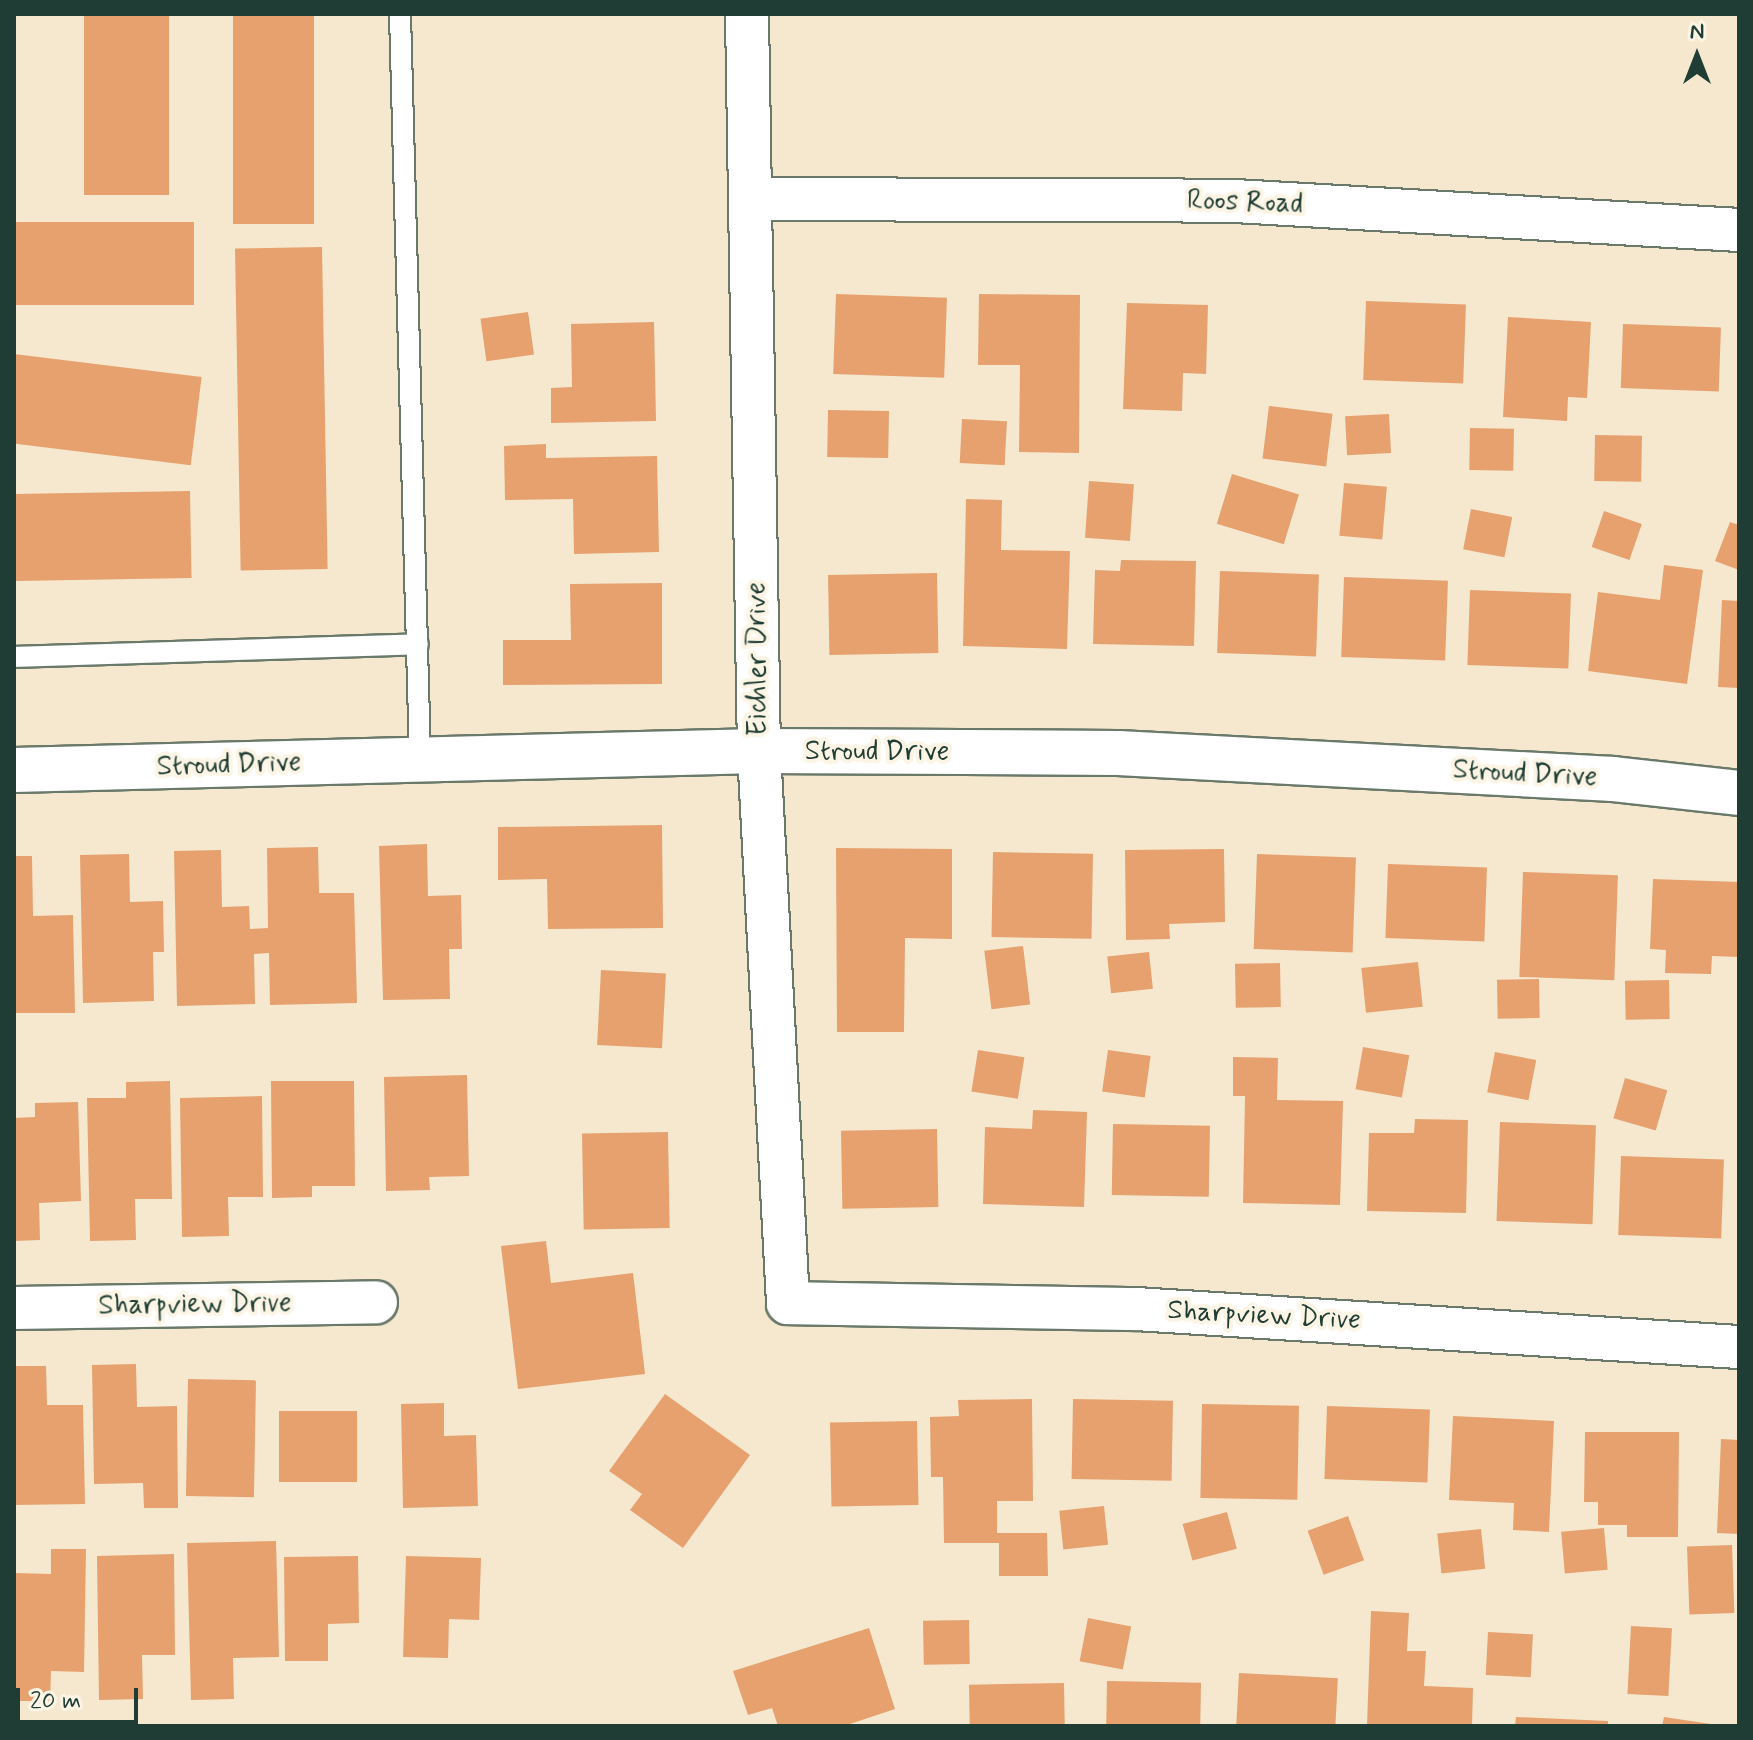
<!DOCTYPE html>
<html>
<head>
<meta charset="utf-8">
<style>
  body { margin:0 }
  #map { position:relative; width:1753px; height:1740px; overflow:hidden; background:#f5e8ce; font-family:Mynerve,sans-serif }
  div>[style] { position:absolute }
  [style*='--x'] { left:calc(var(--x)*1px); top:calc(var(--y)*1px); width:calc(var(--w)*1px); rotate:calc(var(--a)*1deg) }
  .building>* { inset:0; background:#e6a16f; transform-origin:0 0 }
  .roads { filter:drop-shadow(2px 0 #6a796a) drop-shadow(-2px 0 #6a796a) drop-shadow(0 2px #6a796a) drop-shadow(0 -2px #6a796a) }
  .service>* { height:20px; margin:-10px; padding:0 10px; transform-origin:10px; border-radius:10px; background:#fff }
  .minor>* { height:42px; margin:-21px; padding:0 21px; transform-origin:21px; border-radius:21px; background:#fff }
  .tertiary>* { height:44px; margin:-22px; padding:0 22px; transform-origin:22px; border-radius:22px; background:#fff }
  span { translate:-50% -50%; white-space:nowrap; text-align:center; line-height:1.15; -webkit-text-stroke:8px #fcf5e5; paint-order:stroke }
  .street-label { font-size:28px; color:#1f3d34 }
  .frame { position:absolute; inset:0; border:16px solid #1f3d34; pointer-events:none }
  .north { position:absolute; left:1657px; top:16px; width:80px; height:80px; -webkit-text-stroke:6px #fcf5e5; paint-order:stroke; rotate:0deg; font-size:22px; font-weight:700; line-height:32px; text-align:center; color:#1f3d34 }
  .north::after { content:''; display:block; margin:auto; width:28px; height:36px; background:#1f3d34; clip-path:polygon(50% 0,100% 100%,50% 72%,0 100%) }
  .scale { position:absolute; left:16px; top:1688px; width:122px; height:36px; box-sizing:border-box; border:4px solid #1f3d34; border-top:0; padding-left:10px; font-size:24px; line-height:28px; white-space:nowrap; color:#1f3d34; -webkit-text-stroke:6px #fcf5e5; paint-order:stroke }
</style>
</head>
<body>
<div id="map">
  <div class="building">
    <i style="left:84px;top:14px;width:85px;height:181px"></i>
    <i style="left:233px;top:14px;width:81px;height:210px"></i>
    <i style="left:194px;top:222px;width:83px;height:180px;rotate:90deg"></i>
    <i style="left:322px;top:247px;width:322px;height:87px;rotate:89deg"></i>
    <i style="left:836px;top:294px;width:111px;height:80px;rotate:2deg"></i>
    <i style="clip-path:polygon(979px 294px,1080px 295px,1079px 453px,1019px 452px,1020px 365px,978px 365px)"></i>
    <i style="left:1366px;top:301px;width:100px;height:79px;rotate:2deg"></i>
    <i style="clip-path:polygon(1127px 303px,1208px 305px,1206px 374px,1183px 373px,1182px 411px,1123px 409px)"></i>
    <i style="left:528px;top:312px;width:43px;height:48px;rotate:82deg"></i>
    <i style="clip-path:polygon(1508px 317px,1591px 322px,1587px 398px,1568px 397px,1567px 421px,1503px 417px)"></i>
    <i style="clip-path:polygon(654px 322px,656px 421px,551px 423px,551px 388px,572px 387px,571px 324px)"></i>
    <i style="left:1623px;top:324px;width:98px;height:64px;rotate:2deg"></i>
    <i style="left:14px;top:354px;width:189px;height:89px;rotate:7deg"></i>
    <i style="left:1269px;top:406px;width:64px;height:53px;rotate:7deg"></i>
    <i style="left:828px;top:410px;width:61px;height:47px;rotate:1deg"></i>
    <i style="left:1389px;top:414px;width:39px;height:44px;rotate:87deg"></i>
    <i style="left:962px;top:419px;width:45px;height:44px;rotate:3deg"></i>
    <i style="left:1470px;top:428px;width:44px;height:42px;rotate:1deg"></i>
    <i style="left:1595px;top:435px;width:47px;height:46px;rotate:1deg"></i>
    <i style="clip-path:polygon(546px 444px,546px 458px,657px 456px,659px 552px,574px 554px,573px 499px,505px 500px,504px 446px)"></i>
    <i style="left:1232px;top:474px;width:70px;height:52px;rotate:17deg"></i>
    <i style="left:1089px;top:481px;width:45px;height:57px;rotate:4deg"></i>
    <i style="left:1344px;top:483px;width:43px;height:53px;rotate:5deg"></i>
    <i style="left:190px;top:491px;width:87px;height:176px;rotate:89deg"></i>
    <i style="clip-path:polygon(966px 499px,1002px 500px,1001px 550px,1070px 551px,1067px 649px,963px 646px)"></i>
    <i style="left:1471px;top:509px;width:42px;height:41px;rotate:11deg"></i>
    <i style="left:1604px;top:511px;width:40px;height:38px;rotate:19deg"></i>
    <i style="clip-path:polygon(1730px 522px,1739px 525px,1739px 570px,1715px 561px)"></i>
    <i style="clip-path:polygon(1121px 560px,1196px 561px,1194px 646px,1093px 644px,1095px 570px,1120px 571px)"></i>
    <i style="clip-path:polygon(1664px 565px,1703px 570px,1687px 684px,1588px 671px,1598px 592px,1660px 600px)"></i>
    <i style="left:1220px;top:571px;width:99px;height:82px;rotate:2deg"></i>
    <i style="left:937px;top:573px;width:80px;height:109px;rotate:89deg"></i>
    <i style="left:1344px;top:577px;width:104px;height:80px;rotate:2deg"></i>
    <i style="clip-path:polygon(662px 583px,662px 684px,503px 685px,503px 640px,571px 640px,570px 584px)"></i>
    <i style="left:1470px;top:590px;width:101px;height:75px;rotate:2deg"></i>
    <i style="clip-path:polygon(1722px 600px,1739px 601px,1739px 688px,1718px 687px)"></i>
    <i style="clip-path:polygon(662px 825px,663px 928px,548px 929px,547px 879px,498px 880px,498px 827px)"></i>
    <i style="clip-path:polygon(427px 844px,428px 896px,461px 895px,462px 949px,449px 949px,450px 999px,383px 1000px,379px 846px)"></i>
    <i style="clip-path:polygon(318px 847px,319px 893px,354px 893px,357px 1003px,270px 1005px,269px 953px,254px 954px,255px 1004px,177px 1006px,174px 851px,221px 850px,222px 907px,249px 906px,250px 929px,268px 928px,267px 848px)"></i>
    <i style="clip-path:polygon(836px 848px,952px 849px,952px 939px,905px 938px,904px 1032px,837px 1032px)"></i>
    <i style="clip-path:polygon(1224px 849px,1225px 922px,1169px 924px,1170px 939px,1126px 940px,1125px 850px)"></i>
    <i style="left:993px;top:852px;width:100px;height:85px;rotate:1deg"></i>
    <i style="clip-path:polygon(129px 854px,130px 902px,163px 901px,164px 952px,153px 952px,154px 1001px,83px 1003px,80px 855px)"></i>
    <i style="left:1257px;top:854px;width:99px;height:95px;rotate:2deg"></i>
    <i style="clip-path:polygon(14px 856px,32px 856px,33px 916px,73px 915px,75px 1013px,14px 1013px)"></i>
    <i style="left:1388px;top:864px;width:99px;height:74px;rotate:2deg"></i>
    <i style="left:1523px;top:872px;width:95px;height:105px;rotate:2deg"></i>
    <i style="clip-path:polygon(1653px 879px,1739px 882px,1739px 957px,1712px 956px,1711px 974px,1665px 973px,1666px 950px,1650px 949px)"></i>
    <i style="left:1023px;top:946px;width:59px;height:39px;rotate:83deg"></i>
    <i style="left:1149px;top:952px;width:37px;height:42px;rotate:84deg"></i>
    <i style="left:1418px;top:962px;width:45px;height:57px;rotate:84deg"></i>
    <i style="left:1280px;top:963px;width:44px;height:45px;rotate:89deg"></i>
    <i style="left:601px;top:970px;width:65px;height:75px;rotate:3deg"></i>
    <i style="left:1539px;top:979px;width:39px;height:42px;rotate:89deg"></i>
    <i style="left:1669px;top:980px;width:39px;height:44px;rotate:89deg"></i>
    <i style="left:1363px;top:1047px;width:47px;height:43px;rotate:10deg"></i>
    <i style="left:978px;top:1050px;width:47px;height:42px;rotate:9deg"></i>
    <i style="left:1108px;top:1050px;width:43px;height:42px;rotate:8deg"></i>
    <i style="left:1495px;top:1052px;width:42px;height:41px;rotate:11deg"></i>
    <i style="clip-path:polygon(1233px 1057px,1278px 1058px,1277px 1100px,1343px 1101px,1340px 1205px,1243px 1203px,1245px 1096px,1233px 1096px)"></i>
    <i style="clip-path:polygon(467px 1075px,469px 1176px,429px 1177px,430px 1190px,386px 1191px,384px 1077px)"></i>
    <i style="left:1625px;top:1078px;width:44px;height:42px;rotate:16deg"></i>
    <i style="clip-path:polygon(170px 1081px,172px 1199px,135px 1199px,136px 1240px,90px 1241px,87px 1098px,126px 1098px,126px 1082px)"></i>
    <i style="clip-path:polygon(271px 1081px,354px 1081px,355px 1186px,312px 1186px,312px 1197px,272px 1198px)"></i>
    <i style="clip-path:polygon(262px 1096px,263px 1197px,228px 1197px,229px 1236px,182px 1237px,180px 1098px)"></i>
    <i style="clip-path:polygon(78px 1102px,81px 1201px,39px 1203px,40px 1240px,14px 1241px,14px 1118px,35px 1117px,35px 1103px)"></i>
    <i style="clip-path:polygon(1033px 1110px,1087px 1112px,1084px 1207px,983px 1204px,985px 1127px,1032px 1129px)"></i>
    <i style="clip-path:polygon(1415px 1119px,1468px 1120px,1466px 1213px,1367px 1211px,1369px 1133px,1414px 1133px)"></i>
    <i style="left:1500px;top:1122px;width:96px;height:99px;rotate:2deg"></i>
    <i style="left:1113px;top:1124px;width:97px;height:71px;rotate:1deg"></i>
    <i style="left:937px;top:1129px;width:78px;height:96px;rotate:89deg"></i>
    <i style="left:668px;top:1132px;width:96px;height:86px;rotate:89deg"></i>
    <i style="left:1621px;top:1156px;width:103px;height:79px;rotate:2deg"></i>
    <i style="clip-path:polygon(546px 1241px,551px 1283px,633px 1273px,645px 1374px,518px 1389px,501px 1246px)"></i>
    <i style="clip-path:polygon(136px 1364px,137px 1407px,177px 1406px,178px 1508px,144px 1508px,143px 1483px,94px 1484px,92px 1365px)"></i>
    <i style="clip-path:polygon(14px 1366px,46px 1366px,47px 1405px,83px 1405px,85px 1504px,14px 1505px)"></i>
    <i style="left:188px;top:1379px;width:68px;height:117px;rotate:1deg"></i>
    <i style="clip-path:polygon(665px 1394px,750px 1455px,683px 1548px,630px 1510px,642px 1494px,609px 1471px)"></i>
    <i style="clip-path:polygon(1032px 1399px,1033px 1501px,997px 1501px,997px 1533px,1047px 1533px,1048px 1576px,999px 1576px,999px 1543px,944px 1543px,943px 1477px,931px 1477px,930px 1417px,959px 1416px,958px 1400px)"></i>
    <i style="left:1073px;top:1399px;width:100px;height:80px;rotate:1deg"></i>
    <i style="clip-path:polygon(444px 1403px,444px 1436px,476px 1435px,478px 1506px,403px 1508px,401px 1404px)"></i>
    <i style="left:1202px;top:1404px;width:97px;height:94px;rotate:1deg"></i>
    <i style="left:1327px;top:1406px;width:103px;height:73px;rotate:2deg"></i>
    <i style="left:279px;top:1411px;width:78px;height:71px"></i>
    <i style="clip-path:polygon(1453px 1416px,1554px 1421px,1549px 1532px,1513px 1530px,1514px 1503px,1449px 1500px)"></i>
    <i style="left:917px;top:1421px;width:84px;height:87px;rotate:89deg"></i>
    <i style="clip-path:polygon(1585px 1432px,1679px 1432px,1678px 1537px,1627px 1537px,1627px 1525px,1598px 1525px,1598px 1502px,1584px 1502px)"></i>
    <i style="clip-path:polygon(1721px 1439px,1739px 1440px,1739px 1534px,1717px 1533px)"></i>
    <i style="left:1104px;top:1506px;width:39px;height:45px;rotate:84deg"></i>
    <i style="left:1227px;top:1512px;width:38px;height:46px;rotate:75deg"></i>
    <i style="left:1348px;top:1516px;width:47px;height:43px;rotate:70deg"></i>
    <i style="left:1604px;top:1528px;width:42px;height:43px;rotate:85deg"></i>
    <i style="left:1481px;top:1529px;width:40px;height:44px;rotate:84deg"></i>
    <i style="clip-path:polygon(276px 1541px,279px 1657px,233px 1658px,234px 1699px,191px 1700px,187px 1543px)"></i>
    <i style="left:1732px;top:1545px;width:68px;height:45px;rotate:88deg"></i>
    <i style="clip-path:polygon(51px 1549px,86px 1549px,84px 1672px,51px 1671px,50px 1701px,14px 1701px,14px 1573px,51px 1574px)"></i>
    <i style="clip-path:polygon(174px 1554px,175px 1655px,142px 1655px,143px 1699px,99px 1700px,97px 1556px)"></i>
    <i style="clip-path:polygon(358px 1556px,359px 1623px,328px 1624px,328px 1661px,285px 1661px,284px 1557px)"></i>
    <i style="clip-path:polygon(406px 1556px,481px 1558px,479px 1620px,449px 1619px,448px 1658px,403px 1657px)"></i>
    <i style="clip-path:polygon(1371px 1611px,1409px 1613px,1407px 1651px,1426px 1651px,1424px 1686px,1473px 1688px,1472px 1726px,1367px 1726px)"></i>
    <i style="left:1088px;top:1618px;width:44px;height:44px;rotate:11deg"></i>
    <i style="left:969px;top:1620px;width:44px;height:46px;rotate:89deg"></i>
    <i style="left:1631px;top:1626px;width:41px;height:68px;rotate:3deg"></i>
    <i style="clip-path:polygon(869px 1628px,895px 1709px,844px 1726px,778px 1726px,772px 1708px,748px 1715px,733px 1671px)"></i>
    <i style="left:1488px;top:1632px;width:45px;height:43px;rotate:3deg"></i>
    <i style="left:1239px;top:1673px;width:99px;height:53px;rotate:3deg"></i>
    <i style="left:1107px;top:1681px;width:94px;height:45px;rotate:1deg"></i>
    <i style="left:1064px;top:1683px;width:43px;height:95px;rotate:89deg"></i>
    <i style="clip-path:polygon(1516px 1717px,1608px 1721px,1608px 1726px,1515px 1726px)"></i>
    <i style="clip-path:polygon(1664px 1717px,1711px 1724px,1711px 1726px,1662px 1726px)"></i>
  </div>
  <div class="roads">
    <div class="service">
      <i style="--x:400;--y:14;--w:744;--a:88.46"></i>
      <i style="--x:14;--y:657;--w:404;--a:-1.8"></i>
    </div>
    <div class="minor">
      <i style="--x:747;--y:14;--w:737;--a:89.07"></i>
      <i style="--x:759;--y:751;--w:553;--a:86.99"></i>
      <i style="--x:788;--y:1303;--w:348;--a:1"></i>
      <i style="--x:1136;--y:1309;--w:604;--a:3.61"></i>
      <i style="--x:751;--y:199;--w:484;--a:0.2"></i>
      <i style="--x:1235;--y:201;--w:505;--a:3.29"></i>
      <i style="--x:14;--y:1308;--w:362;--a:-0.9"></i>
    </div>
    <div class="tertiary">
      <i style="--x:14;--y:770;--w:745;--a:-1.46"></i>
      <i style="--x:759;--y:751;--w:359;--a:0.3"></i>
      <i style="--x:1118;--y:753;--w:496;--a:3"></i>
      <i style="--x:1613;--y:779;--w:127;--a:6.3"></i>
    </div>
  </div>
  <div class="street-label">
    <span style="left:1245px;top:203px;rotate:2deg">Roos Road</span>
    <span style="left:758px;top:659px;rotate:-91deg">Eichler Drive</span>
    <span style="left:877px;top:752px">Stroud Drive</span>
    <span style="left:229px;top:765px;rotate:-2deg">Stroud Drive</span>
    <span style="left:1525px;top:774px;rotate:3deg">Stroud Drive</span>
    <span style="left:195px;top:1305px;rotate:-1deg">Sharpview Drive</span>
    <span style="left:1264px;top:1316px;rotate:3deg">Sharpview Drive</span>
  </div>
  <div class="frame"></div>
  <div class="north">N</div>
  <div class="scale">20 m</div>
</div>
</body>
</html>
